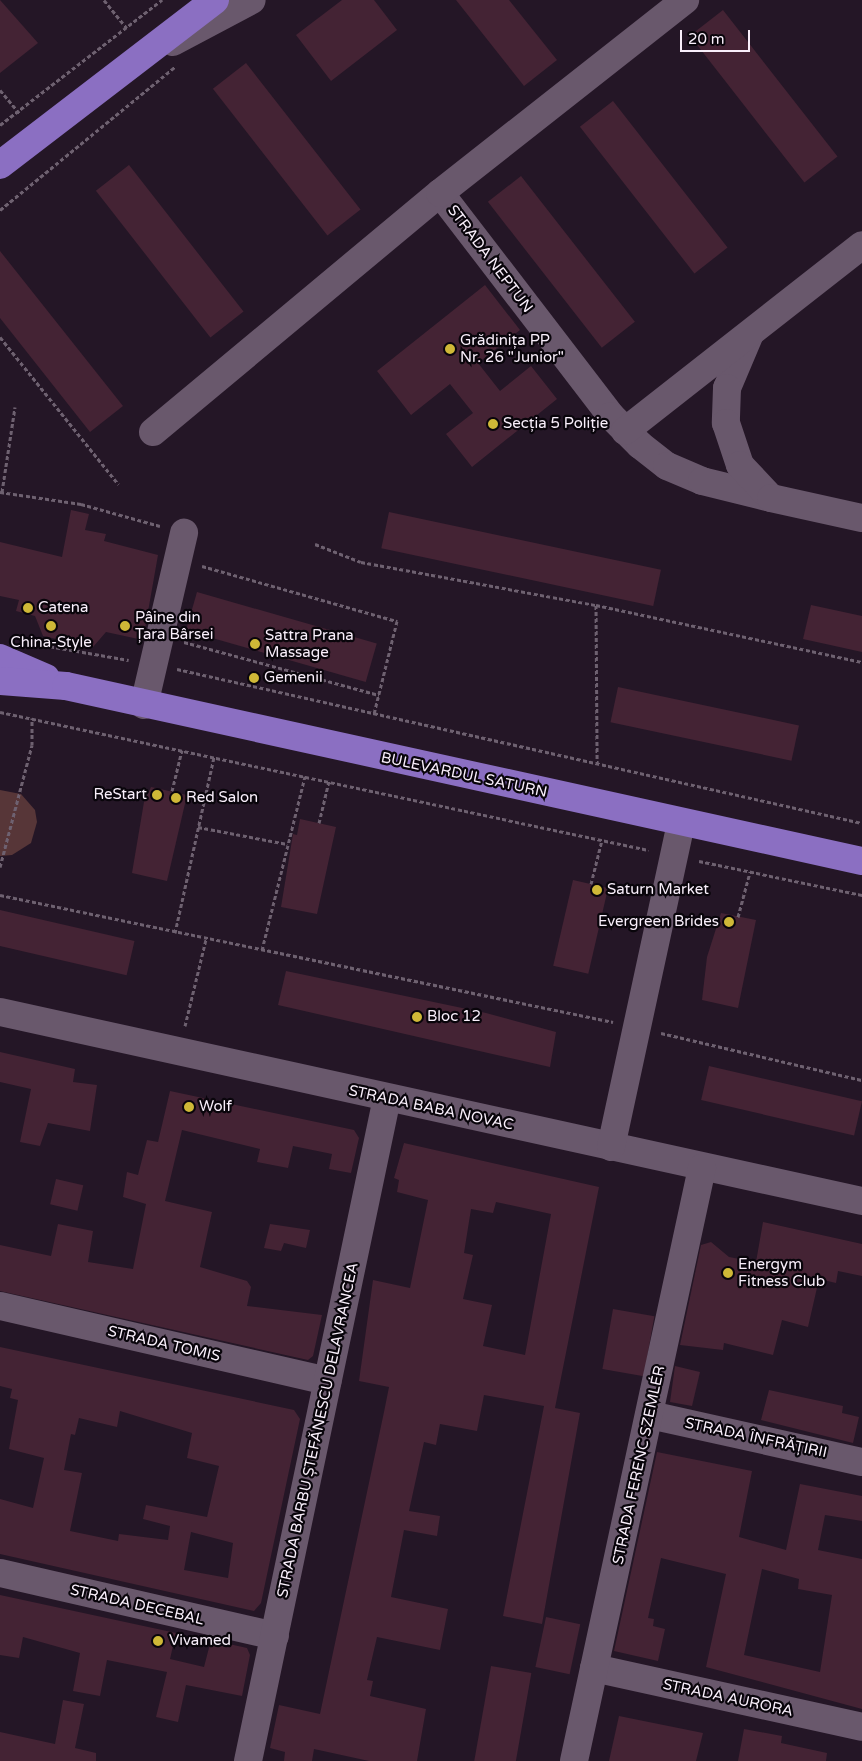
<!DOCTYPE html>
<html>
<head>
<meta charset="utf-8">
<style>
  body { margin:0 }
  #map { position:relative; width:862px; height:1761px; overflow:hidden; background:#241626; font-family:"Varela Round",sans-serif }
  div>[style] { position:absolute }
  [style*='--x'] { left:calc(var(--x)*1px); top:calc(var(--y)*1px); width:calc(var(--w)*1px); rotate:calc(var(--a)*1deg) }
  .green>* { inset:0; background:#573638 }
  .building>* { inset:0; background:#442334; transform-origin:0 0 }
  .path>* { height:3px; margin-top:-1.5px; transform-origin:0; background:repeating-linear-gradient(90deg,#6e6170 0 4px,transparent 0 6.5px) }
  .minor>* { height:28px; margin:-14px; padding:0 14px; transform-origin:14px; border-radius:14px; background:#69586c }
  .major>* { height:28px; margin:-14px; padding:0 14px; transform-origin:14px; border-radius:14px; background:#8b6fc2 }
  .dots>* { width:14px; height:14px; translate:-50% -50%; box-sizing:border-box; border:2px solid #09050b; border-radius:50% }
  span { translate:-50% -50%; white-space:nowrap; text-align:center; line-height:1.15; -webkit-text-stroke:4.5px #09050b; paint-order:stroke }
  .street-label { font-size:15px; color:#f9effb }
  .poi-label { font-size:15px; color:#f9effb }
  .left { translate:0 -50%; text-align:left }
  .right { translate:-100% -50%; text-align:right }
  .scale { position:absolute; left:680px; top:30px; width:70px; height:22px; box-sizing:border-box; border:2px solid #f9effb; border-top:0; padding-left:6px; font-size:15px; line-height:18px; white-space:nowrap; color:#f9effb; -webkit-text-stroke:4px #09050b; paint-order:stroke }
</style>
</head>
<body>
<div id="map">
  <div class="green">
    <i style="clip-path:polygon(0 790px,21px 794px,35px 810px,37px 822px,31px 843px,12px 855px,0 856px)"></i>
  </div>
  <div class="building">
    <i style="clip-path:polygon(0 0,38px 43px,0 73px)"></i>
    <i style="clip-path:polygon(342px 0,374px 0,397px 30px,331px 81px,296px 35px)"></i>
    <i style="clip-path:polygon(456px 0,509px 0,557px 60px,524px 86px)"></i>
    <i style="left:723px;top:10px;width:186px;height:42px;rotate:52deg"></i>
    <i style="left:246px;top:63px;width:186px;height:42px;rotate:52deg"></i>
    <i style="left:613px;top:101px;width:186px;height:42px;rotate:52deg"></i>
    <i style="left:129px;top:165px;width:186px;height:42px;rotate:52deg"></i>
    <i style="left:521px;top:176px;width:185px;height:42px;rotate:52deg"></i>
    <i style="clip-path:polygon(0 251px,123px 406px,90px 432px,0 318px)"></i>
    <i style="clip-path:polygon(485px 285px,520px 330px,478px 363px,500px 391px,531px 366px,557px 399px,472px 467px,446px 434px,473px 413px,450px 384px,411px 415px,377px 371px)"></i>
    <i style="clip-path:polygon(71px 510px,89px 514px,85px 530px,106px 534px,104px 541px,158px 555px,143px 640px,106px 632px,93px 647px,43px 636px,35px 616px,16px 611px,19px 600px,0 596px,0 542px,62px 557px)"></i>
    <i style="left:389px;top:512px;width:278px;height:37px;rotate:12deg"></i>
    <i style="left:197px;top:592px;width:187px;height:40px;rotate:16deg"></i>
    <i style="clip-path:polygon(811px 605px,862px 616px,862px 652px,803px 639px)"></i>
    <i style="left:618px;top:687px;width:185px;height:36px;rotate:12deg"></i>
    <i style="clip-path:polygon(151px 787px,187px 795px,167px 881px,132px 873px,144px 802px)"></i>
    <i style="clip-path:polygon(300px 819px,336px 827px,317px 914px,281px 907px,293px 834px,297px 835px)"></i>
    <i style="left:573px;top:880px;width:36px;height:88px;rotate:13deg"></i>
    <i style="left:0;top:910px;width:138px;height:35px;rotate:13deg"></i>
    <i style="clip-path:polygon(721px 913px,756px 920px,738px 1008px,702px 1000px,707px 957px)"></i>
    <i style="clip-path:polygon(286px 971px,486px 1013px,556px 1032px,550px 1067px,278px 1005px)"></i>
    <i style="clip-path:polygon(0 1052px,75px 1069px,73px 1082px,97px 1085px,90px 1131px,48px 1123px,40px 1146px,20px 1142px,31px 1089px,0 1082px)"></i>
    <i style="left:709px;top:1066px;width:157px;height:35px;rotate:13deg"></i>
    <i style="clip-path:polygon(170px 1091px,354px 1130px,359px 1138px,351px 1173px,329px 1169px,332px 1154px,293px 1146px,288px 1168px,257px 1162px,260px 1149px,182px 1130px,165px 1201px,212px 1212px,200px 1267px,247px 1281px,251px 1287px,247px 1306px,322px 1315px,313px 1356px,308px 1360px,0 1291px,0 1245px,51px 1256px,58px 1224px,93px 1231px,88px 1262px,133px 1269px,146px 1204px,123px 1197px,127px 1172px,138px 1175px,147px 1140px,158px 1142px)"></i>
    <i style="clip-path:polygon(evenodd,404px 1143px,599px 1187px,555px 1408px,580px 1413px,542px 1624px,503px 1616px,544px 1406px,484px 1395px,477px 1431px,440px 1424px,436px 1445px,424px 1442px,409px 1511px,440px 1516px,437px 1536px,404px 1530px,391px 1597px,448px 1609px,440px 1650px,377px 1637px,367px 1680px,373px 1681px,370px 1696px,426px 1709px,417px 1761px,369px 1761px,314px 1749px,312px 1761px,284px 1761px,285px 1752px,270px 1748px,279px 1705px,320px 1714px,384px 1412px,389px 1387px,359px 1381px,373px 1280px,410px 1288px,420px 1239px,428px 1200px,397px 1192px,399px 1180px,394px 1178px,404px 1143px,496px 1202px,551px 1214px,525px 1355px,483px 1346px,492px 1305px,463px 1299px,473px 1255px,464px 1253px,471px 1209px,493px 1213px,496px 1202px)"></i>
    <i style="left:56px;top:1179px;width:28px;height:26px;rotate:13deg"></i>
    <i style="clip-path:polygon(763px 1222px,862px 1244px,862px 1276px,838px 1271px,836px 1283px,819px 1279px,808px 1327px,782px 1320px,773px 1355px,724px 1343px,723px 1350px,680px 1345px,701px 1245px,711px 1242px,729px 1257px,756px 1262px)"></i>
    <i style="clip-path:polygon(270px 1224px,310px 1230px,306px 1248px,284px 1243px,281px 1251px,264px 1248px)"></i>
    <i style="left:613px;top:1309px;width:42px;height:61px;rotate:10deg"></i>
    <i style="clip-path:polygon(evenodd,0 1347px,294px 1410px,300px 1419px,261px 1603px,254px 1611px,0 1554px,0 1499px,33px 1508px,44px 1458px,9px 1449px,18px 1400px,10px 1398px,12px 1389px,0 1386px,0 1347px,120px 1411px,192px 1433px,187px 1458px,219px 1466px,207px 1517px,146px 1505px,143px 1519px,170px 1526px,168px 1540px,119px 1534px,118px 1541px,70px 1531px,82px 1473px,64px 1470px,71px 1434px,75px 1435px,79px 1418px,117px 1427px,120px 1411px,0 1347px,191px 1532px,233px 1543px,228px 1578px,184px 1570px,191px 1532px)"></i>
    <i style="clip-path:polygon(675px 1366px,700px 1372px,692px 1406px,670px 1402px)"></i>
    <i style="clip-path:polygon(769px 1390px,843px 1406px,842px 1413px,859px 1417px,853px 1443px,761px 1420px)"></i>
    <i style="clip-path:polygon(evenodd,657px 1452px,752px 1471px,739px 1537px,786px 1550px,800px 1484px,862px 1496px,862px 1521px,825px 1515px,818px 1550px,862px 1559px,862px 1709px,706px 1667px,726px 1574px,661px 1558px,648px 1618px,654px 1619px,653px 1626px,665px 1629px,658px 1661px,614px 1651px,657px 1452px,762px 1569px,799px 1579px,798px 1589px,832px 1595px,820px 1672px,744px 1655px,762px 1569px)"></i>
    <i style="clip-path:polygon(0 1595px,176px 1633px,170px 1659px,204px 1667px,211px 1640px,247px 1648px,250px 1655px,242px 1696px,186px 1685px,178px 1722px,156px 1717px,167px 1672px,107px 1660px,100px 1696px,73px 1691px,80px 1653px,23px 1637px,19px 1658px,0 1655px)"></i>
    <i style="left:546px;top:1617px;width:35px;height:51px;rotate:12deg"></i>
    <i style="left:491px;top:1666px;width:41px;height:97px;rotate:10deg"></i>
    <i style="clip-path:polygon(63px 1700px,84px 1704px,75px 1748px,96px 1753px,96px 1761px,0 1761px,0 1732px,55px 1744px)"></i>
    <i style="clip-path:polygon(619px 1716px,703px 1733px,696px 1761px,609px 1761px)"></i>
    <i style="clip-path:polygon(744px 1729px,782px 1736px,781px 1743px,827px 1753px,826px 1761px,738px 1761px)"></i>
  </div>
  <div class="path">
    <i style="--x:104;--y:0;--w:36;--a:51"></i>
    <i style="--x:0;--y:90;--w:30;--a:50"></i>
    <i style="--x:0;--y:125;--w:205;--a:-37.7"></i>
    <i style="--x:0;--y:210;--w:226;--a:-39.3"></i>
    <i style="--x:0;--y:337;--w:189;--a:51.2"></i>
    <i style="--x:0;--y:492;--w:82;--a:8.4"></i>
    <i style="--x:81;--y:504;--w:82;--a:15.6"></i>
    <i style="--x:2;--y:492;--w:86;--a:-81.3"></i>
    <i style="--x:315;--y:544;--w:49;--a:21.4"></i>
    <i style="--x:361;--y:562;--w:239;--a:10.4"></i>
    <i style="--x:596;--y:605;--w:272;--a:12.1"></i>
    <i style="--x:202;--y:566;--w:203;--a:15.8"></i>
    <i style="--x:397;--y:621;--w:96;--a:103.9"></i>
    <i style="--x:596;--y:605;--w:159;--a:89.6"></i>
    <i style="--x:184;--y:642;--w:202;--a:15.2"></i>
    <i style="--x:37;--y:644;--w:93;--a:9.9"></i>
    <i style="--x:177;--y:669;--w:702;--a:12.67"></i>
    <i style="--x:0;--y:712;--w:663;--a:12.02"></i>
    <i style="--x:172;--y:791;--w:42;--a:-76.3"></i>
    <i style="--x:319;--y:823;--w:43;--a:-76.6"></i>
    <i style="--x:198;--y:827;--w:91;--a:10.8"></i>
    <i style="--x:699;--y:861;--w:167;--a:11.8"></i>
    <i style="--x:0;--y:867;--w:126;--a:-75.3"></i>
    <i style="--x:32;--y:745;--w:27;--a:-90"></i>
    <i style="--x:591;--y:884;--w:45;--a:-76"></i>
    <i style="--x:0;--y:895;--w:626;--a:11.7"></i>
    <i style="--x:738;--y:917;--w:47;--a:-75.1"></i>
    <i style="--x:175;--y:933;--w:180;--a:-77.5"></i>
    <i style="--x:262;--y:950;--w:179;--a:-76.1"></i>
    <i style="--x:185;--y:1026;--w:89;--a:-76.4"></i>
    <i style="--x:661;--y:1033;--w:206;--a:13.2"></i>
  </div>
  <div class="minor">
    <i style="--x:173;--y:42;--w:89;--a:-28"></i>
    <i style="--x:440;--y:193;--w:281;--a:52.5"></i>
    <i style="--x:611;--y:416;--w:41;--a:45"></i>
    <i style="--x:640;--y:445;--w:34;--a:38"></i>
    <i style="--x:667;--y:466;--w:38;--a:23"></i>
    <i style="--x:702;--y:481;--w:71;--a:13.8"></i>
    <i style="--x:749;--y:336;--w:56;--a:112.9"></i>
    <i style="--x:727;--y:388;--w:35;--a:92"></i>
    <i style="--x:726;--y:423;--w:44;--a:71.6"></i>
    <i style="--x:740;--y:465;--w:45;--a:46.8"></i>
    <i style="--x:771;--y:498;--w:93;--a:12.4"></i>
    <i style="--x:625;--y:431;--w:301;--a:-38.1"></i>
    <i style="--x:153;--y:432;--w:373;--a:-39.8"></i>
    <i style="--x:440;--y:193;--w:312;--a:-38.2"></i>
    <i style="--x:144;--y:705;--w:177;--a:-76.9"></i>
    <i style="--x:0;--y:1012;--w:882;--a:12.37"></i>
    <i style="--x:611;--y:1147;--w:332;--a:-77.8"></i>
    <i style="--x:0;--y:1306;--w:336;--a:12.9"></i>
    <i style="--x:650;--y:1415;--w:217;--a:12.5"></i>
    <i style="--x:0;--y:1573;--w:282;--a:12.9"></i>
    <i style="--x:594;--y:1668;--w:274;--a:12.4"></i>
    <i style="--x:248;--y:1761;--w:677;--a:-78.16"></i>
    <i style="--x:574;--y:1761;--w:607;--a:-77.82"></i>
  </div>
  <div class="major">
    <i style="--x:0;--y:165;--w:271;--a:-37.5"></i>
    <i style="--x:0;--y:658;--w:50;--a:23.5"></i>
    <i style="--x:0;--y:681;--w:66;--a:4.3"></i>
    <i style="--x:66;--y:686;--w:815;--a:12.4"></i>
  </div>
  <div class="dots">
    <i style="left:450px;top:349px;background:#cfb837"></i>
    <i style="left:493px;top:424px;background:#cfb837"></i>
    <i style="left:28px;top:608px;background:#cfb837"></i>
    <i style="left:51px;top:626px;background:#cfb837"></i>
    <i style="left:125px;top:626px;background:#cfb837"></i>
    <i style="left:255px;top:644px;background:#cfb837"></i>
    <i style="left:254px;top:678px;background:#cfb837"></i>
    <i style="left:157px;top:795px;background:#cfb837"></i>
    <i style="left:176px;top:798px;background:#cfb837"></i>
    <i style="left:597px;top:890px;background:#cfb837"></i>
    <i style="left:729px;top:922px;background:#cfb837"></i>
    <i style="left:417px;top:1017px;background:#cfb837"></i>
    <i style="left:189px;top:1107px;background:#cfb837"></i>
    <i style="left:728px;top:1273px;background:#cfb837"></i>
    <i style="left:158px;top:1641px;background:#cfb837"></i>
  </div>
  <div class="street-label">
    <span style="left:490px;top:259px;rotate:53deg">STRADA NEPTUN</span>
    <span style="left:464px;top:775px;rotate:12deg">BULEVARDUL SATURN</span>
    <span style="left:431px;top:1108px;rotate:12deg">STRADA BABA NOVAC</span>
    <span style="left:164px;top:1344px;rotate:13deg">STRADA TOMIS</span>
    <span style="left:318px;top:1430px;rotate:-78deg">STRADA BARBU ȘTEFĂNESCU DELAVRANCEA</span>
    <span style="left:756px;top:1438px;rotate:12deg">STRADA ÎNFRĂȚIRII</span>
    <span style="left:639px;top:1465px;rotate:-78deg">STRADA FERENC SZEMLÉR</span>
    <span style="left:137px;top:1605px;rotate:13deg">STRADA DECEBAL</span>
    <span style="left:728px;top:1698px;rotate:12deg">STRADA AURORA</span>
  </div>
  <div class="poi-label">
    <span class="left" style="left:460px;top:349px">Grădinița PP<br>Nr. 26 "Junior"</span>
    <span class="left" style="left:503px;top:424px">Secția 5 Poliție</span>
    <span class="left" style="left:38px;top:608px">Catena</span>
    <span class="left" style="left:135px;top:626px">Pâine din<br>Țara Bârsei</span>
    <span class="left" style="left:265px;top:644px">Sattra Prana<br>Massage</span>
    <span style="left:51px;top:643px">China-Style</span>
    <span class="left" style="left:264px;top:678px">Gemenii</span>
    <span class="right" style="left:147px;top:795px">ReStart</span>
    <span class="left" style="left:186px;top:798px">Red Salon</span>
    <span class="left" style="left:607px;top:890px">Saturn Market</span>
    <span class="right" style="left:719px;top:922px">Evergreen Brides</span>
    <span class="left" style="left:427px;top:1017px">Bloc 12</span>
    <span class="left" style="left:199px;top:1107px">Wolf</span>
    <span class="left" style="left:738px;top:1273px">Energym<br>Fitness Club</span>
    <span class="left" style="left:169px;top:1641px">Vivamed</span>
  </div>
  <div class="scale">20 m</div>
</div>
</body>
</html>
